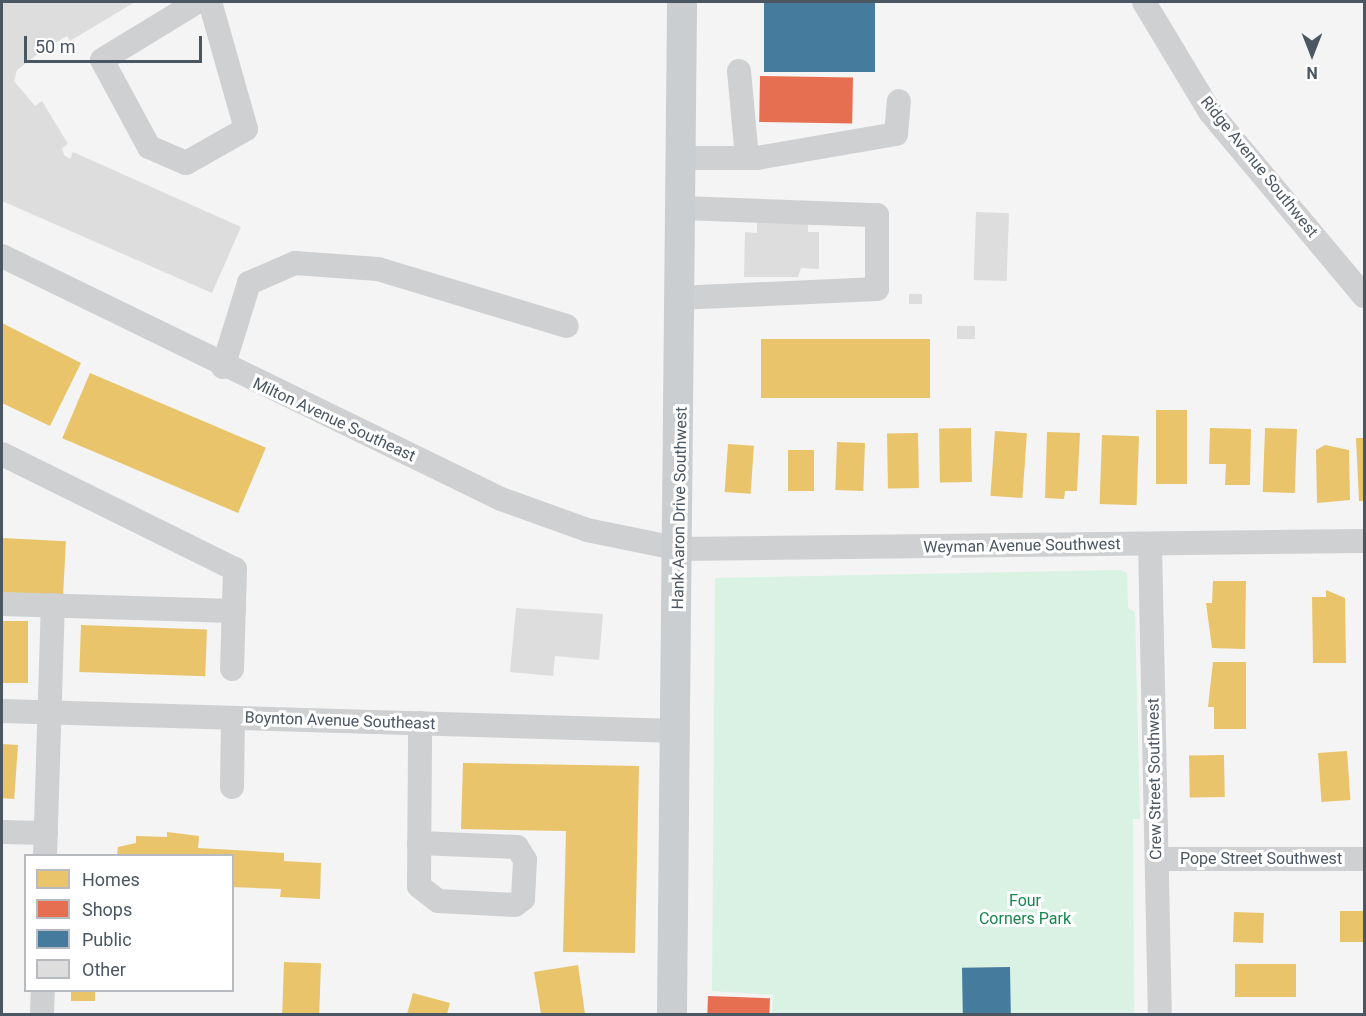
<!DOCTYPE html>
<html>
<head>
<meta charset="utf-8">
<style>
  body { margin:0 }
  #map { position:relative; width:1366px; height:1016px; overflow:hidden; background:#f4f4f4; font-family:Roboto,sans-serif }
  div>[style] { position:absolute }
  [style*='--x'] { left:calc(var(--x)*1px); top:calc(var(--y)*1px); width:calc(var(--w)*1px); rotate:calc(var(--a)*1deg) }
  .green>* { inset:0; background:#d9f2e3 }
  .homes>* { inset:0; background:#e9c46a; transform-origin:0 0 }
  .shops>* { inset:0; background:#e76f51; transform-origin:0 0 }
  .public>* { inset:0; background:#457b9d; transform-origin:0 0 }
  .building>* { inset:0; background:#ddddde; transform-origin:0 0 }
  .minor>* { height:24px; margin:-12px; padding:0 12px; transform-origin:12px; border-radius:12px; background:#ced0d2 }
  .major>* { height:30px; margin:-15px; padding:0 15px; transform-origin:15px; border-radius:15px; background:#caced1 }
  span { translate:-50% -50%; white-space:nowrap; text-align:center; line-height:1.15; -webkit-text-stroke:6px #fff; paint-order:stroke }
  .street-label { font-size:16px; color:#4a5661 }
  .park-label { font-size:16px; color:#17864f }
  .frame { position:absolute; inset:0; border:3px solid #4a5661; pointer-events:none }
  .legend { position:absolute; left:24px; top:854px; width:210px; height:138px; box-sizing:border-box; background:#fff; border:2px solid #b7bbc0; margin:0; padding:8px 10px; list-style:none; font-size:18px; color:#4a5661 }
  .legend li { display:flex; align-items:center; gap:12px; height:30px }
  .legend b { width:30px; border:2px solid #b7bbc0 }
  .north { position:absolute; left:1282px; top:24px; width:60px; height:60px; -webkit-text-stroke:4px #fff; paint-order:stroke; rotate:180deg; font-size:16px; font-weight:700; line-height:24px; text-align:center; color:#4a5661 }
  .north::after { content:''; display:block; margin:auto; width:21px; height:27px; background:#4a5661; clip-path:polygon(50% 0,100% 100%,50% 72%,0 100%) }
  .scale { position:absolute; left:24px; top:36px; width:178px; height:27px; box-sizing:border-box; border:3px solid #4a5661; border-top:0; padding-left:8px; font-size:18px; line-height:21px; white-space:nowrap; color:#4a5661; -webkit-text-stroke:4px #fff; paint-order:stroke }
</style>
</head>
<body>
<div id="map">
  <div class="green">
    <i style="clip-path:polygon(1121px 570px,1127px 573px,1128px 608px,1135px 612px,1140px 819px,1133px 819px,1134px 1014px,772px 1014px,773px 995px,712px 991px,715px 578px)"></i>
  </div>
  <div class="homes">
    <i style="clip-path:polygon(2px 323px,81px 363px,50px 426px,2px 403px)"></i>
    <i style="left:761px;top:339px;width:169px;height:59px"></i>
    <i style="left:90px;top:373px;width:191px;height:71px;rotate:23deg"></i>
    <i style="left:1156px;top:410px;width:31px;height:74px"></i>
    <i style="left:971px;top:428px;width:54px;height:32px;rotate:89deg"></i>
    <i style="clip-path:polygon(1210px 428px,1251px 429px,1250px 485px,1225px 485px,1226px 464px,1209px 464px)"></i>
    <i style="left:1265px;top:428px;width:32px;height:64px;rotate:2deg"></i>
    <i style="left:995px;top:431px;width:32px;height:65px;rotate:4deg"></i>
    <i style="clip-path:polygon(1047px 432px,1080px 433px,1077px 491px,1065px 491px,1064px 499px,1045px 498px)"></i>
    <i style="left:918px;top:433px;width:55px;height:31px;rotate:89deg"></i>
    <i style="left:1102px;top:435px;width:37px;height:69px;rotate:2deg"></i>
    <i style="clip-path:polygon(1356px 438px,1364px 438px,1364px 501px,1359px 501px)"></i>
    <i style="left:837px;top:442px;width:28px;height:48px;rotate:2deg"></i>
    <i style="left:728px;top:444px;width:26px;height:48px;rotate:4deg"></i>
    <i style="clip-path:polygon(1325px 445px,1349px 450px,1350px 500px,1317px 503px,1316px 450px)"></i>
    <i style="left:788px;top:450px;width:26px;height:41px"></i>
    <i style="left:2px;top:538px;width:64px;height:54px;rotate:3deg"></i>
    <i style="clip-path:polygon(1213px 581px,1246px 581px,1245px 649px,1212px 648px,1206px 603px,1212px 603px)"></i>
    <i style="clip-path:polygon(1326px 590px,1345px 598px,1346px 663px,1313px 663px,1312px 597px,1326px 597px)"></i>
    <i style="left:2px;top:621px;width:26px;height:62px"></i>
    <i style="left:81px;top:625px;width:126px;height:47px;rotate:2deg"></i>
    <i style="clip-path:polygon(1213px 662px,1246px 662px,1246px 729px,1214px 729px,1214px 707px,1208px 707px)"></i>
    <i style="left:2px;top:744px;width:16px;height:54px;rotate:4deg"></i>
    <i style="left:1347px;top:751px;width:49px;height:29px;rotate:86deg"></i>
    <i style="left:1224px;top:755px;width:42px;height:35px;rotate:89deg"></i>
    <i style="clip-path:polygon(463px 763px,639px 766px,635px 953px,563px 952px,566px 831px,461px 829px)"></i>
    <i style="clip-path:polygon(167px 832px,199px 836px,198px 848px,284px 853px,284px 861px,321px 863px,320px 899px,280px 897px,281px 889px,232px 887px,232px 856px,117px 856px,118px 847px,136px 843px,136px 836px,167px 837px)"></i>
    <i style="left:1340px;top:911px;width:24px;height:31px"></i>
    <i style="left:1234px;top:912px;width:30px;height:30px;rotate:2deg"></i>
    <i style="left:284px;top:962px;width:37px;height:52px;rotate:2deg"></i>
    <i style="left:1235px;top:964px;width:61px;height:33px"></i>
    <i style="clip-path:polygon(578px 965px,585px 1014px,541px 1014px,534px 972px)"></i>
    <i style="left:71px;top:990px;width:24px;height:11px"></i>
    <i style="clip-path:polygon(413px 993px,450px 1003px,447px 1014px,407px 1014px)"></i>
  </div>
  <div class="shops">
    <i style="left:760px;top:76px;width:93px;height:46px;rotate:1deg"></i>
    <i style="left:708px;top:996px;width:62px;height:18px;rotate:2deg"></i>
  </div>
  <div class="public">
    <i style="left:764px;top:2px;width:111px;height:70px"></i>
    <i style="left:1010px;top:967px;width:47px;height:48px;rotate:89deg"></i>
  </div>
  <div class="building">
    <i style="clip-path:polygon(2px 2px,135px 2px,70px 41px,67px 36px,43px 50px,17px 70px,14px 81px,35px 106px,42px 101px,68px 144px,62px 148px,64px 155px,70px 159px,73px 152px,241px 227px,212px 293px,2px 201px)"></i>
    <i style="left:976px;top:212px;width:33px;height:68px;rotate:2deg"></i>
    <i style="clip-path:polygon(757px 221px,808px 223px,808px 232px,819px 232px,819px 269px,801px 268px,798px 277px,744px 277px,745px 232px,757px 233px)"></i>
    <i style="left:909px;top:294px;width:13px;height:10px"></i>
    <i style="left:957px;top:326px;width:18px;height:13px"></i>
    <i style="clip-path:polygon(516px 608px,603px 614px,599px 660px,555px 656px,553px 676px,510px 672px)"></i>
  </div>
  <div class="minor">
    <i style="--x:197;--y:2;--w:111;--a:148.6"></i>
    <i style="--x:102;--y:60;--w:99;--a:61.6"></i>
    <i style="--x:149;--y:147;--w:40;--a:23.4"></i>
    <i style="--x:186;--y:163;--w:69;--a:-29.5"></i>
    <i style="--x:246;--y:129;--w:132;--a:-105.8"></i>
    <i style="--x:1144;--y:2;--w:128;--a:59"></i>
    <i style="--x:1210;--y:112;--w:240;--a:50.1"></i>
    <i style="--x:739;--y:71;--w:87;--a:84.7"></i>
    <i style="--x:682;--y:158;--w:75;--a:0"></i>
    <i style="--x:757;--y:158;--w:141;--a:-9.8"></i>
    <i style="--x:896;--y:134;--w:33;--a:-85"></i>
    <i style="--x:682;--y:208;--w:195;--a:2.1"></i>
    <i style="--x:877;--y:215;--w:74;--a:90"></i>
    <i style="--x:877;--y:289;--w:195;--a:177.4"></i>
    <i style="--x:2;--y:256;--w:555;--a:25.96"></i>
    <i style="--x:501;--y:499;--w:91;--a:19.8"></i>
    <i style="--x:587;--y:530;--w:95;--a:11.5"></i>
    <i style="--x:680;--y:549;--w:684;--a:-0.67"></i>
    <i style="--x:223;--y:367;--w:88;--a:-72.8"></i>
    <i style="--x:249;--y:283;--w:50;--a:-23.5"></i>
    <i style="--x:295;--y:263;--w:83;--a:4.1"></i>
    <i style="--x:378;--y:269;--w:197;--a:16.8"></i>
    <i style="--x:2;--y:454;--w:260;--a:26.3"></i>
    <i style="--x:235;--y:569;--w:100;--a:91.7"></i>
    <i style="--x:1150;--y:544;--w:470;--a:88.8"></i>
    <i style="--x:2;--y:604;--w:232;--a:1.7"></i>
    <i style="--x:2;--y:711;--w:676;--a:1.69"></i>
    <i style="--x:232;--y:787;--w:69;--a:-89.2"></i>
    <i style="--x:2;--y:832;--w:44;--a:1.3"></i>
    <i style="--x:419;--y:843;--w:98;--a:2.3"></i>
    <i style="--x:517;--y:847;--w:15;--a:58"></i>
    <i style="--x:525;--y:860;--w:39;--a:93"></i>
    <i style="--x:523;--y:899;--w:10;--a:143"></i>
    <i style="--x:515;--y:905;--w:77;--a:-177"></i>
    <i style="--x:438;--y:901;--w:24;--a:-142"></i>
    <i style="--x:419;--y:886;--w:136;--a:-89.6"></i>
    <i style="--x:420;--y:750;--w:27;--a:-90"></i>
    <i style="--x:45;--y:856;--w:251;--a:-88.2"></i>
    <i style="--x:1157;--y:859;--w:207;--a:0"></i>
    <i style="--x:42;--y:1014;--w:24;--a:-88"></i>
  </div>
  <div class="major">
    <i style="--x:672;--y:1014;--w:1012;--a:-89.43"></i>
  </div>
  <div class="street-label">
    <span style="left:1259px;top:167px;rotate:51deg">Ridge Avenue Southwest</span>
    <span style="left:334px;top:420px;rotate:25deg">Milton Avenue Southeast</span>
    <span style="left:680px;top:508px;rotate:-89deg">Hank Aaron Drive Southwest</span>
    <span style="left:1022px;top:546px;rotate:-1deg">Weyman Avenue Southwest</span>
    <span style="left:340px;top:721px;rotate:2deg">Boynton Avenue Southeast</span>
    <span style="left:1155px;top:779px;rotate:-91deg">Crew Street Southwest</span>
    <span style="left:1261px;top:859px">Pope Street Southwest</span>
  </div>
  <div class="park-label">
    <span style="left:1025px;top:910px">Four<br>Corners Park</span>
  </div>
  <div class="frame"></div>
  <ul class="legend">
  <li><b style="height:16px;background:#e9c46a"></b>Homes</li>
  <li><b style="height:16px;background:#e76f51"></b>Shops</li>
  <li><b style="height:16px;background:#457b9d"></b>Public</li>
  <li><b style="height:16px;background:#ddddde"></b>Other</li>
  </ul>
  <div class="north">N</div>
  <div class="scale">50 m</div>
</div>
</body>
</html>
